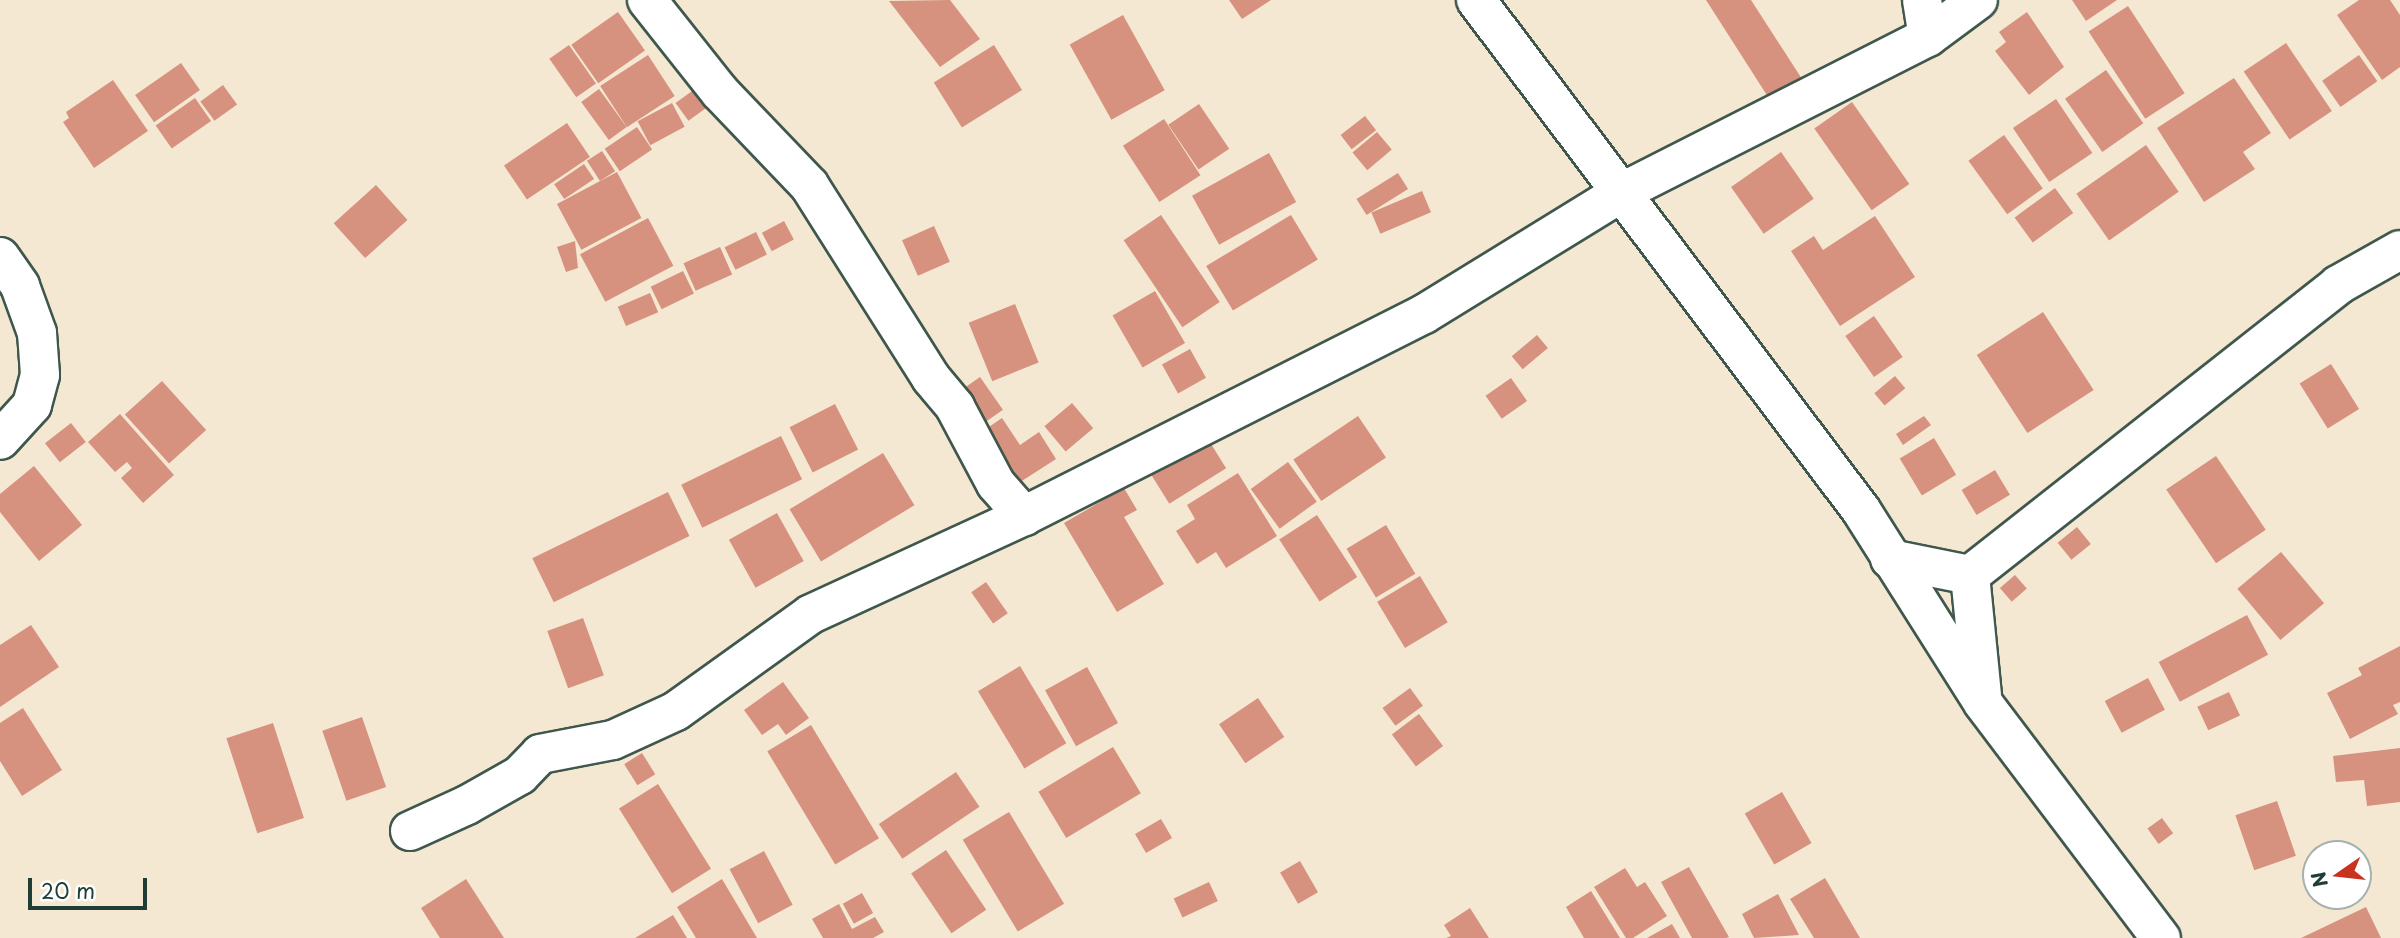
<!DOCTYPE html>
<html>
<head>
<meta charset="utf-8">
<style>
  body { margin:0 }
  #map { position:relative; width:2400px; height:938px; overflow:hidden; background:#f5e8d2; font-family:"Playpen Sans",sans-serif }
  div>[style] { position:absolute }
  [style*='--x'] { left:calc(var(--x)*1px); top:calc(var(--y)*1px); width:calc(var(--w)*1px); rotate:calc(var(--a)*1deg) }
  .building>* { inset:0; background:#d7917f; transform-origin:0 0 }
  .roads { filter:drop-shadow(2px 0 #3f574c) drop-shadow(-2px 0 #3f574c) drop-shadow(0 2px #3f574c) drop-shadow(0 -2px #3f574c) }
  .minor>* { height:38px; margin:-19px; padding:0 19px; transform-origin:19px; border-radius:19px; background:#fff }
  span { translate:-50% -50%; white-space:nowrap; text-align:center; line-height:1.15; -webkit-text-stroke:5px #fff; paint-order:stroke }
  .north { position:absolute; left:2302px; top:840px; width:70px; height:70px; box-sizing:border-box; background:#fff; border:2px solid #a5b1ae; border-radius:50%; rotate:256deg; font-size:19px; font-weight:700; line-height:28px; text-align:center; color:#1f3d34 }
  .north::after { content:''; display:block; margin:auto; width:24px; height:32px; background:#c8321e; clip-path:polygon(50% 0,100% 100%,50% 72%,0 100%) }
  .scale { position:absolute; left:28px; top:878px; width:119px; height:32px; box-sizing:border-box; border:4px solid #1f3d34; border-top:0; padding-left:9px; font-size:21px; line-height:24px; white-space:nowrap; color:#1f3d34; -webkit-text-stroke:5px #fff; paint-order:stroke }
</style>
</head>
<body>
<div id="map">
  <div class="building">
    <i style="clip-path:polygon(950px 0,980px 39px,940px 67px,889px 1px)"></i>
    <i style="clip-path:polygon(1229px 0,1271px 0,1242px 19px)"></i>
    <i style="clip-path:polygon(1706px 0,1751px 0,1802px 79px,1770px 100px)"></i>
    <i style="clip-path:polygon(2072px 0,2117px 0,2086px 21px)"></i>
    <i style="clip-path:polygon(2359px 0,2390px 0,2400px 15px,2400px 67px,2382px 80px,2337px 15px)"></i>
    <i style="left:2128px;top:6px;width:104px;height:47px;rotate:57deg"></i>
    <i style="left:618px;top:12px;width:47px;height:57px;rotate:55deg"></i>
    <i style="clip-path:polygon(2027px 12px,2064px 67px,2029px 95px,1995px 51px,2006px 42px,1999px 32px)"></i>
    <i style="left:1123px;top:15px;width:86px;height:61px;rotate:61deg"></i>
    <i style="left:2286px;top:43px;width:82px;height:51px;rotate:56deg"></i>
    <i style="left:569px;top:45px;width:47px;height:24px;rotate:55deg"></i>
    <i style="left:994px;top:45px;width:53px;height:71px;rotate:58deg"></i>
    <i style="left:648px;top:55px;width:49px;height:57px;rotate:57deg"></i>
    <i style="left:2359px;top:55px;width:32px;height:45px;rotate:55deg"></i>
    <i style="left:181px;top:63px;width:33px;height:56px;rotate:55deg"></i>
    <i style="left:2106px;top:70px;width:65px;height:50px;rotate:55deg"></i>
    <i style="clip-path:polygon(2234px 78px,2271px 133px,2243px 152px,2255px 169px,2204px 202px,2157px 128px)"></i>
    <i style="clip-path:polygon(113px 80px,148px 131px,94px 168px,63px 122px,69px 118px,66px 112px)"></i>
    <i style="left:223px;top:85px;width:24px;height:28px;rotate:54deg"></i>
    <i style="left:699px;top:86px;width:22px;height:29px;rotate:54deg"></i>
    <i style="left:599px;top:89px;width:47px;height:22px;rotate:54deg"></i>
    <i style="left:195px;top:98px;width:28px;height:48px;rotate:55deg"></i>
    <i style="left:2056px;top:99px;width:65px;height:52px;rotate:56deg"></i>
    <i style="left:1852px;top:102px;width:100px;height:46px;rotate:55deg"></i>
    <i style="left:672px;top:103px;width:27px;height:39px;rotate:62deg"></i>
    <i style="left:1199px;top:104px;width:54px;height:37px;rotate:56deg"></i>
    <i style="left:1365px;top:116px;width:18px;height:31px;rotate:52deg"></i>
    <i style="left:1164px;top:119px;width:67px;height:49px;rotate:57deg"></i>
    <i style="left:567px;top:123px;width:41px;height:76px;rotate:56deg"></i>
    <i style="left:637px;top:127px;width:27px;height:39px;rotate:56deg"></i>
    <i style="left:1377px;top:132px;width:23px;height:32px;rotate:50deg"></i>
    <i style="left:2004px;top:135px;width:66px;height:44px;rotate:54deg"></i>
    <i style="left:2146px;top:145px;width:57px;height:85px;rotate:55deg"></i>
    <i style="left:602px;top:151px;width:24px;height:18px;rotate:57deg"></i>
    <i style="left:1781px;top:152px;width:57px;height:61px;rotate:55deg"></i>
    <i style="left:1269px;top:153px;width:56px;height:88px;rotate:61deg"></i>
    <i style="left:584px;top:164px;width:18px;height:36px;rotate:56deg"></i>
    <i style="left:617px;top:172px;width:52px;height:68px;rotate:62deg"></i>
    <i style="left:1398px;top:173px;width:19px;height:49px;rotate:58deg"></i>
    <i style="left:376px;top:185px;width:47px;height:57px;rotate:48deg"></i>
    <i style="left:2055px;top:188px;width:31px;height:50px;rotate:54deg"></i>
    <i style="left:1422px;top:191px;width:23px;height:55px;rotate:67deg"></i>
    <i style="left:1161px;top:215px;width:105px;height:45px;rotate:56deg"></i>
    <i style="left:1291px;top:215px;width:52px;height:99px;rotate:59deg"></i>
    <i style="clip-path:polygon(1875px 216px,1915px 277px,1840px 326px,1791px 251px,1814px 236px,1823px 250px)"></i>
    <i style="left:648px;top:218px;width:54px;height:77px;rotate:62deg"></i>
    <i style="left:784px;top:221px;width:21px;height:25px;rotate:62deg"></i>
    <i style="left:934px;top:226px;width:39px;height:35px;rotate:66deg"></i>
    <i style="left:756px;top:232px;width:25px;height:35px;rotate:64deg"></i>
    <i style="clip-path:polygon(575px 241px,578px 268px,566px 272px,557px 247px)"></i>
    <i style="left:720px;top:247px;width:30px;height:40px;rotate:66deg"></i>
    <i style="left:683px;top:271px;width:25px;height:36px;rotate:64deg"></i>
    <i style="left:1155px;top:291px;width:60px;height:49px;rotate:60deg"></i>
    <i style="left:650px;top:293px;width:21px;height:35px;rotate:67deg"></i>
    <i style="left:1015px;top:304px;width:63px;height:50px;rotate:68deg"></i>
    <i style="left:2043px;top:312px;width:93px;height:79px;rotate:57deg"></i>
    <i style="left:1874px;top:316px;width:50px;height:35px;rotate:55deg"></i>
    <i style="left:1537px;top:335px;width:17px;height:33px;rotate:50deg"></i>
    <i style="left:1190px;top:349px;width:33px;height:32px;rotate:61deg"></i>
    <i style="left:2331px;top:364px;width:53px;height:37px;rotate:58deg"></i>
    <i style="left:1895px;top:376px;width:16px;height:27px;rotate:50deg"></i>
    <i style="left:980px;top:377px;width:40px;height:31px;rotate:55deg"></i>
    <i style="left:1511px;top:378px;width:28px;height:31px;rotate:55deg"></i>
    <i style="left:162px;top:381px;width:66px;height:50px;rotate:48deg"></i>
    <i style="left:1072px;top:403px;width:33px;height:36px;rotate:50deg"></i>
    <i style="left:835px;top:404px;width:51px;height:51px;rotate:63deg"></i>
    <i style="clip-path:polygon(120px 414px,174px 475px,143px 503px,121px 478px,132px 468px,127px 462px,115px 472px,88px 442px)"></i>
    <i style="left:1358px;top:416px;width:50px;height:78px;rotate:56deg"></i>
    <i style="clip-path:polygon(1924px 416px,1931px 425px,1903px 445px,1896px 434px)"></i>
    <i style="clip-path:polygon(1002px 418px,1020px 445px,1039px 432px,1056px 459px,1011px 488px,977px 435px)"></i>
    <i style="left:71px;top:423px;width:24px;height:33px;rotate:52deg"></i>
    <i style="left:781px;top:436px;width:48px;height:111px;rotate:64deg"></i>
    <i style="left:1206px;top:436px;width:38px;height:67px;rotate:58deg"></i>
    <i style="left:1934px;top:438px;width:43px;height:40px;rotate:59deg"></i>
    <i style="left:883px;top:453px;width:61px;height:109px;rotate:59deg"></i>
    <i style="left:2216px;top:456px;width:89px;height:60px;rotate:56deg"></i>
    <i style="left:1288px;top:462px;width:49px;height:46px;rotate:54deg"></i>
    <i style="clip-path:polygon(34px 466px,82px 525px,39px 561px,0 512px,0 494px)"></i>
    <i style="left:1995px;top:470px;width:29px;height:39px;rotate:59deg"></i>
    <i style="clip-path:polygon(1238px 473px,1277px 536px,1226px 568px,1216px 552px,1197px 564px,1176px 531px,1195px 519px,1187px 505px)"></i>
    <i style="clip-path:polygon(1124px 488px,1137px 510px,1124px 517px,1164px 584px,1117px 612px,1064px 523px)"></i>
    <i style="left:668px;top:492px;width:49px;height:151px;rotate:64deg"></i>
    <i style="left:777px;top:513px;width:55px;height:55px;rotate:61deg"></i>
    <i style="left:1317px;top:515px;width:74px;height:45px;rotate:57deg"></i>
    <i style="left:1386px;top:525px;width:57px;height:46px;rotate:59deg"></i>
    <i style="left:2077px;top:527px;width:22px;height:25px;rotate:51deg"></i>
    <i style="left:2281px;top:552px;width:67px;height:57px;rotate:50deg"></i>
    <i style="left:2015px;top:575px;width:18px;height:20px;rotate:49deg"></i>
    <i style="left:1420px;top:576px;width:54px;height:50px;rotate:59deg"></i>
    <i style="left:986px;top:582px;width:38px;height:18px;rotate:55deg"></i>
    <i style="left:2247px;top:615px;width:45px;height:100px;rotate:62deg"></i>
    <i style="left:583px;top:618px;width:61px;height:38px;rotate:70deg"></i>
    <i style="clip-path:polygon(31px 625px,59px 667px,0 707px,0 645px)"></i>
    <i style="clip-path:polygon(2400px 646px,2400px 702px,2393px 705px,2398px 714px,2350px 739px,2327px 693px,2362px 675px,2358px 668px)"></i>
    <i style="left:1020px;top:666px;width:90px;height:49px;rotate:59deg"></i>
    <i style="left:1087px;top:667px;width:64px;height:48px;rotate:61deg"></i>
    <i style="left:2148px;top:678px;width:36px;height:49px;rotate:62deg"></i>
    <i style="clip-path:polygon(783px 682px,809px 718px,786px 735px,778px 724px,762px 735px,744px 710px)"></i>
    <i style="left:1410px;top:688px;width:22px;height:34px;rotate:54deg"></i>
    <i style="left:2229px;top:692px;width:26px;height:35px;rotate:65deg"></i>
    <i style="left:1258px;top:698px;width:47px;height:47px;rotate:56deg"></i>
    <i style="clip-path:polygon(23px 708px,62px 770px,22px 796px,0 761px,0 723px)"></i>
    <i style="left:1419px;top:714px;width:40px;height:34px;rotate:53deg"></i>
    <i style="left:362px;top:717px;width:74px;height:42px;rotate:71deg"></i>
    <i style="left:273px;top:723px;width:100px;height:49px;rotate:72deg"></i>
    <i style="left:811px;top:725px;width:132px;height:51px;rotate:59deg"></i>
    <i style="left:1113px;top:747px;width:54px;height:87px;rotate:59deg"></i>
    <i style="clip-path:polygon(2400px 748px,2400px 802px,2367px 806px,2364px 780px,2336px 782px,2333px 756px)"></i>
    <i style="left:642px;top:753px;width:25px;height:21px;rotate:58deg"></i>
    <i style="left:956px;top:772px;width:42px;height:93px;rotate:56deg"></i>
    <i style="left:658px;top:784px;width:100px;height:46px;rotate:58deg"></i>
    <i style="left:1782px;top:792px;width:59px;height:43px;rotate:60deg"></i>
    <i style="left:2277px;top:801px;width:58px;height:44px;rotate:71deg"></i>
    <i style="left:1009px;top:812px;width:107px;height:54px;rotate:59deg"></i>
    <i style="left:2162px;top:818px;width:19px;height:18px;rotate:54deg"></i>
    <i style="left:1161px;top:819px;width:22px;height:30px;rotate:60deg"></i>
    <i style="left:946px;top:850px;width:72px;height:42px;rotate:56deg"></i>
    <i style="left:764px;top:851px;width:61px;height:39px;rotate:62deg"></i>
    <i style="left:1300px;top:861px;width:36px;height:23px;rotate:60deg"></i>
    <i style="clip-path:polygon(1689px 867px,1729px 937px,1726px 938px,1692px 938px,1661px 882px)"></i>
    <i style="clip-path:polygon(1625px 868px,1637px 887px,1645px 882px,1667px 916px,1633px 938px,1626px 938px,1594px 887px)"></i>
    <i style="clip-path:polygon(1825px 878px,1860px 938px,1814px 938px,1790px 899px)"></i>
    <i style="clip-path:polygon(466px 879px,504px 938px,440px 938px,421px 908px)"></i>
    <i style="clip-path:polygon(722px 879px,757px 938px,696px 938px,677px 907px)"></i>
    <i style="left:1209px;top:882px;width:21px;height:39px;rotate:65deg"></i>
    <i style="clip-path:polygon(1591px 891px,1620px 938px,1584px 938px,1566px 907px)"></i>
    <i style="left:862px;top:893px;width:23px;height:22px;rotate:61deg"></i>
    <i style="clip-path:polygon(1778px 894px,1799px 935px,1754px 938px,1742px 914px)"></i>
    <i style="clip-path:polygon(839px 904px,852px 929px,875px 917px,884px 932px,873px 938px,823px 938px,812px 919px)"></i>
    <i style="clip-path:polygon(2366px 907px,2381px 938px,2301px 938px)"></i>
    <i style="clip-path:polygon(1470px 908px,1489px 938px,1446px 938px,1451px 936px,1444px 925px)"></i>
    <i style="clip-path:polygon(673px 915px,687px 938px,635px 938px)"></i>
    <i style="clip-path:polygon(1672px 924px,1680px 938px,1647px 938px)"></i>
  </div>
  <div class="roads">
    <div class="minor">
      <i style="--x:647;--y:0;--w:117;--a:51.6"></i>
      <i style="--x:720;--y:92;--w:129;--a:46.3"></i>
      <i style="--x:809;--y:185;--w:228;--a:57.7"></i>
      <i style="--x:931;--y:378;--w:38;--a:50"></i>
      <i style="--x:955;--y:407;--w:87;--a:62"></i>
      <i style="--x:996;--y:484;--w:43;--a:48.8"></i>
      <i style="--x:1476;--y:0;--w:639;--a:52.95"></i>
      <i style="--x:1861;--y:510;--w:228;--a:57.7"></i>
      <i style="--x:1983;--y:703;--w:295;--a:52.9"></i>
      <i style="--x:1922;--y:0;--w:37;--a:81"></i>
      <i style="--x:0;--y:257;--w:35;--a:55"></i>
      <i style="--x:20;--y:286;--w:50;--a:70.1"></i>
      <i style="--x:37;--y:333;--w:42;--a:85.9"></i>
      <i style="--x:40;--y:375;--w:31;--a:105"></i>
      <i style="--x:32;--y:405;--w:47;--a:132.4"></i>
      <i style="--x:1890;--y:559;--w:82;--a:11.3"></i>
      <i style="--x:1970;--y:575;--w:469;--a:-38.2"></i>
      <i style="--x:2338;--y:285;--w:71;--a:-29.4"></i>
      <i style="--x:1970;--y:575;--w:121;--a:84.3"></i>
      <i style="--x:410;--y:831;--w:63;--a:-24.5"></i>
      <i style="--x:467;--y:805;--w:61;--a:-29.5"></i>
      <i style="--x:520;--y:775;--w:29;--a:-46"></i>
      <i style="--x:540;--y:754;--w:74;--a:-10.9"></i>
      <i style="--x:613;--y:740;--w:69;--a:-24.7"></i>
      <i style="--x:676;--y:711;--w:166;--a:-35.7"></i>
      <i style="--x:811;--y:614;--w:234;--a:-24.7"></i>
      <i style="--x:1024;--y:516;--w:448;--a:-26.8"></i>
      <i style="--x:1424;--y:314;--w:233;--a:-31.6"></i>
      <i style="--x:1622;--y:192;--w:343;--a:-26.9"></i>
      <i style="--x:1928;--y:37;--w:62;--a:-36.5"></i>
    </div>
  </div>
  <div class="north">N</div>
  <div class="scale">20 m</div>
</div>
</body>
</html>
